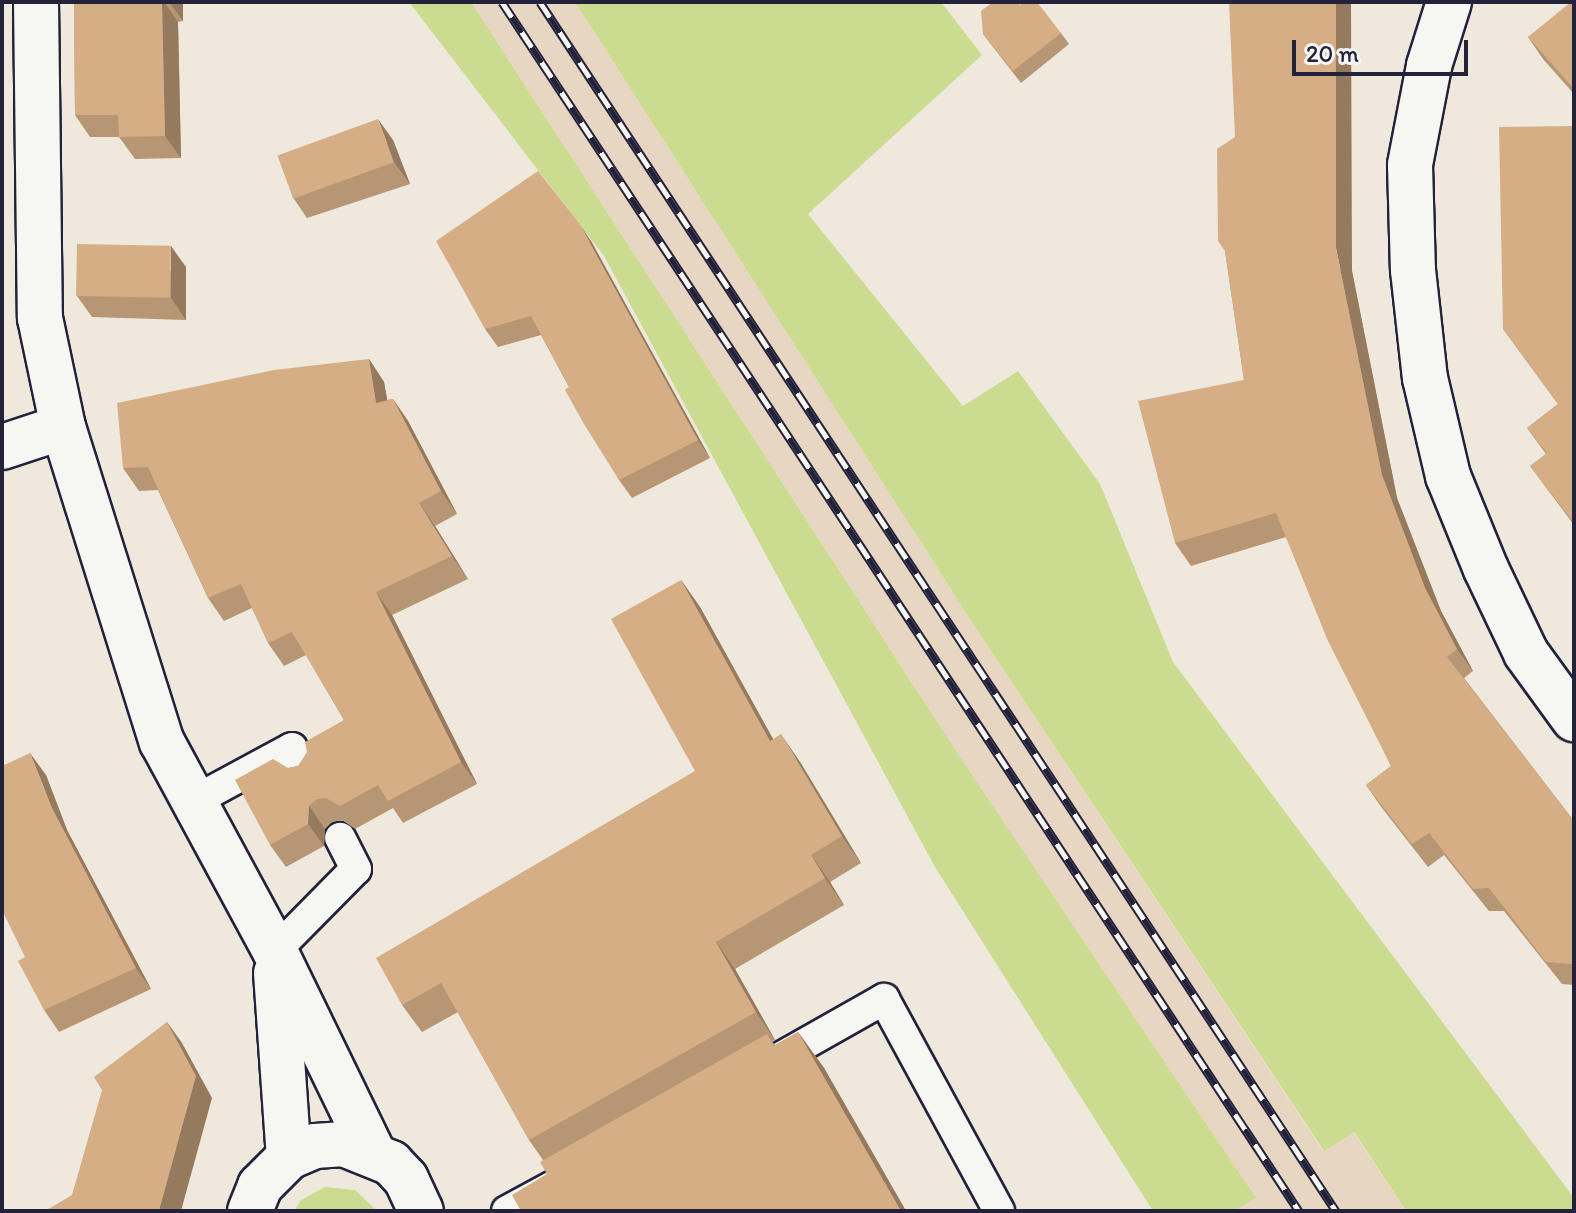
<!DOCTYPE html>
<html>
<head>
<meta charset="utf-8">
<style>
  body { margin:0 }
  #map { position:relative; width:1576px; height:1213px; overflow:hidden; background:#efe8dc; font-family:Itim,sans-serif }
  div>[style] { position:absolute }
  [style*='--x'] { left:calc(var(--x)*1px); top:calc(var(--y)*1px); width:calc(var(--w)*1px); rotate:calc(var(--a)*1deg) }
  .built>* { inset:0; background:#e7d7c2 }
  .green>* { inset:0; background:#cbdc91 }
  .roads { filter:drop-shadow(2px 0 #22223b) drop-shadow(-2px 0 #22223b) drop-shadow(0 2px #22223b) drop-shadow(0 -2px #22223b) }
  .lane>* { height:30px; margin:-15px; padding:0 15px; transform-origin:15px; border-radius:15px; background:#f6f6f2 }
  .street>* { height:44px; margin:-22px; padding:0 22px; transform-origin:22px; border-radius:22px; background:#f6f6f2 }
  .secondary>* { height:44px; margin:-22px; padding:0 22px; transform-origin:22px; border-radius:22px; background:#f6f6f2 }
  .rail>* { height:9px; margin-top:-4.5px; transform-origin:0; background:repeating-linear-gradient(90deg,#f6f6f2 0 18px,#22223b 0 36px); box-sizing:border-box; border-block:2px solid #22223b }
  .wall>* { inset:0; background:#b79673 }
  .shaded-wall>* { inset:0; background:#957a5e }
  .building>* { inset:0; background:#d5ae86; transform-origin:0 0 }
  span { translate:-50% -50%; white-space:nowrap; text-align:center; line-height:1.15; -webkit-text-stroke:6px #f6f6f2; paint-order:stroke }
  .frame { position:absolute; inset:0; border:4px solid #22223b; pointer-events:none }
  .scale { position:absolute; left:1292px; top:40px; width:176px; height:36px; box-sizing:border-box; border:4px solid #22223b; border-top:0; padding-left:10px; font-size:24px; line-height:28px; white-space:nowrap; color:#22223b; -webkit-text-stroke:6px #f6f6f2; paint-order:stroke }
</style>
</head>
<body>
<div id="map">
  <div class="built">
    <i style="clip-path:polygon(471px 2px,575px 2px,977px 630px,1323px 1151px,1353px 1132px,1406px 1211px,1234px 1211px,1255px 1198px,956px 751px)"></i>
  </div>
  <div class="green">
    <i style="clip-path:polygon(409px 2px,471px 2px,956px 751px,1256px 1198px,1234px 1211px,1153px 1211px,935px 867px,604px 256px)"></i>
    <i style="clip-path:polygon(575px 2px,941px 2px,982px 55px,808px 214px,963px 406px,1018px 371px,1100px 484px,1173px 662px,1574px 1198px,1574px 1211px,1406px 1211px,1354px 1132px,1324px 1151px,977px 630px)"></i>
    <i style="clip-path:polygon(325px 1187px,355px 1190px,377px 1211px,294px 1211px,301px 1200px)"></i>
  </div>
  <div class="roads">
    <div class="lane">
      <i style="--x:194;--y:801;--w:111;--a:-28.4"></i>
      <i style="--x:292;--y:748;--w:28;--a:63"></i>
      <i style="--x:275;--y:951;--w:115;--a:-45.4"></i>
      <i style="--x:356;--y:869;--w:35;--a:-117"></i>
      <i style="--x:771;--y:1063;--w:130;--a:-29.5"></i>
      <i style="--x:884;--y:999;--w:241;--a:61.5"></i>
      <i style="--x:507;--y:1211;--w:55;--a:-28.4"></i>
    </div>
    <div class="street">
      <i style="--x:1449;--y:2;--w:67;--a:107.4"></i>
      <i style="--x:1429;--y:66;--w:101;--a:100.9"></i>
      <i style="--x:1410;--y:165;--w:105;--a:88.4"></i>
      <i style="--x:1413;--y:270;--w:109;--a:83.7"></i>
      <i style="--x:1425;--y:378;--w:101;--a:76.8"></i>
      <i style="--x:1448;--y:476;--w:100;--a:67.8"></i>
      <i style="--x:1486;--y:569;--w:93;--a:64.5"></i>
      <i style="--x:1526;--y:653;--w:82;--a:54"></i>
    </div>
    <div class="secondary">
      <i style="--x:36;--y:2;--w:316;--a:89.3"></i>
      <i style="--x:40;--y:318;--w:111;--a:78.1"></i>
      <i style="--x:63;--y:427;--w:330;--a:72.6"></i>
      <i style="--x:162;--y:742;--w:238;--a:61.6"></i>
      <i style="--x:275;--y:951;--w:222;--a:64.1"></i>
      <i style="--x:2;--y:447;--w:64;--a:-18.2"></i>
      <i style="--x:276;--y:973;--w:184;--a:86"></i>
      <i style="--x:250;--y:1211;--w:27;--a:-68"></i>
      <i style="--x:260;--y:1186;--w:41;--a:-45"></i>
      <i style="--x:289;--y:1157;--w:28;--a:-23"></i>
      <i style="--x:315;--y:1146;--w:29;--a:-4"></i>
      <i style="--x:344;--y:1144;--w:51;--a:22"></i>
      <i style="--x:391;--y:1163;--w:22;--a:47"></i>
      <i style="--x:406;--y:1179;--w:35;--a:65"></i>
    </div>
  </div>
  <div class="rail">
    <i style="--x:502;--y:2;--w:1448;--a:56.61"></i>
    <i style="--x:540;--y:2;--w:1448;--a:56.64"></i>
  </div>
  <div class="wall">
    <i style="clip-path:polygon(74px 2px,183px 2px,183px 21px,178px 22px,181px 158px,135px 159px,119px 137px,90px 137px,75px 115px)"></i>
    <i style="clip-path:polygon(1574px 2px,1574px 94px,1543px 59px,1528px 37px)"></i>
    <i style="clip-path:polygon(1020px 5px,1061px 33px,1069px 44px,1021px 83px,983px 34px)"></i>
    <i style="clip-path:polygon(1574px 126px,1574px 525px,1530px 466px,1546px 454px,1527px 428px,1558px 404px,1503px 329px)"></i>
    <i style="clip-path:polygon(393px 140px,410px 184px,307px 218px,292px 196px)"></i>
    <i style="clip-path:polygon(591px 241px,710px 458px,632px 498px,619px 480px,541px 335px,498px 347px,485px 329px)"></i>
    <i style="clip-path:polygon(1225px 251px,1352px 271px,1397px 498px,1441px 611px,1473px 671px,1464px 678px,1574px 821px,1574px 985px,1562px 984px,1504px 911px,1489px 911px,1444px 855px,1428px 867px,1382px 808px,1366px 785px,1391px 766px,1286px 537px,1191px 566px,1175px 543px,1244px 380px)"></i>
    <i style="clip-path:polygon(186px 267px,186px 320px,92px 317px,77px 296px)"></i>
    <i style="clip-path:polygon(369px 359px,384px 382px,387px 400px,393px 399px,408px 421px,457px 514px,435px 526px,468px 579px,392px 615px,477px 784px,403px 823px,393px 808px,355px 829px,342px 820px,332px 822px,325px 829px,324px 846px,286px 867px,270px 845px,288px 768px,298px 766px,344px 720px,306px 655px,284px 666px,268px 643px,252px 608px,224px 621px,208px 598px,158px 490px,139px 491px,123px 468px)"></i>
    <i style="clip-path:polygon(681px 580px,700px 607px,773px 739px,800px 762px,861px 863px,830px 882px,844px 905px,735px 969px,775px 1040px,772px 1041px,775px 1045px,798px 1032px,824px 1068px,906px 1211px,521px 1211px,547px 1174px,543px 1160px,529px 1140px,458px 1012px,422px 1032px,402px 1005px,695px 771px)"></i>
    <i style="clip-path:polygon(46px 775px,67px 830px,151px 989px,59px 1032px,44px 1010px,25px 957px)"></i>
  </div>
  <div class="shaded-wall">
    <i style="clip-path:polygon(162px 2px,164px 2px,178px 22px,181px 158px,165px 136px)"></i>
    <i style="clip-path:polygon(169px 2px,183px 2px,183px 21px)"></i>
    <i style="clip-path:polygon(1336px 2px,1351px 2px,1352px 271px,1397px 498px,1441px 611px,1473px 671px,1457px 649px,1425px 588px,1382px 475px,1336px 248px)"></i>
    <i style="clip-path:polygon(378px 119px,393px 140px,410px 184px,394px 162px)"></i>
    <i style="clip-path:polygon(579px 223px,591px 241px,710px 458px,698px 440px)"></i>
    <i style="clip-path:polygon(171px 246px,186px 267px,186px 320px,171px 298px)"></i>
    <i style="clip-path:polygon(369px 359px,384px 382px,392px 426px,376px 403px)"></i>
    <i style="clip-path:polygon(393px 399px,408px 421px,457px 514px,441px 491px)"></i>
    <i style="clip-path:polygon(419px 503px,435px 526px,468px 579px,452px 556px)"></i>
    <i style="clip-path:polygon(681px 580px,700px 607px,789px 768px,770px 741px)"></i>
    <i style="clip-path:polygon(376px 592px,392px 615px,477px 784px,461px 762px)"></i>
    <i style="clip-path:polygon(781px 734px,800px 762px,861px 863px,842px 836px)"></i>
    <i style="clip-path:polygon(30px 753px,46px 775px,67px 830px,151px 989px,136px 968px,52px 808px)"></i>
    <i style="clip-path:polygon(309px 806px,325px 829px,324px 846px,308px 824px)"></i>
    <i style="clip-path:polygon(811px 855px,830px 882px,844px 905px,825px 878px)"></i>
    <i style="clip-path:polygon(716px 942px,735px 969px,775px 1040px,756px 1012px)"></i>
    <i style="clip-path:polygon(167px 1022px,182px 1043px,212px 1098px,181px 1211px,159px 1211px)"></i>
    <i style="clip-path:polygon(798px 1032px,824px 1068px,906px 1211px,901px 1211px)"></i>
  </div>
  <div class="building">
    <i style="clip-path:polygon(74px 2px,162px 2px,165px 136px,119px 137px,118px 115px,75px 115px)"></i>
    <i style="clip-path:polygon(993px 2px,1018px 2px,1020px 5px,1024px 2px,1037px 2px,1061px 33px,1013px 71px,983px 34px,981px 11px)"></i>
    <i style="clip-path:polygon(1229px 2px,1336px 2px,1336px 248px,1382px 475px,1425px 588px,1457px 649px,1447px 657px,1574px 821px,1574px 967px,1571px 964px,1546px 962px,1489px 888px,1473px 889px,1429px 833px,1412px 844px,1366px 785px,1391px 766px,1328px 641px,1276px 513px,1175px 543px,1138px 401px,1244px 380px,1225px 251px,1218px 241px,1217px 149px,1235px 137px)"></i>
    <i style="clip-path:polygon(1571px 2px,1574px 2px,1574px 89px,1528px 37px)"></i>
    <i style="left:378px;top:119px;width:46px;height:107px;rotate:70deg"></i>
    <i style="clip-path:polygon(1574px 126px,1574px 523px,1530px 466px,1547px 453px,1527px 428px,1558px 404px,1503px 329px,1499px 127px)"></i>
    <i style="clip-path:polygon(538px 171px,579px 223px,698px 440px,619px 480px,584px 424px,565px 390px,569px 387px,531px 316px,485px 329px,436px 241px)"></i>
    <i style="left:77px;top:244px;width:94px;height:52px;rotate:1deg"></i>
    <i style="clip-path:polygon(369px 359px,376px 403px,393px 399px,441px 491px,419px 503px,452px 556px,376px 592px,461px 762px,388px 801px,378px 785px,340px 806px,326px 798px,317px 799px,309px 806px,308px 824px,270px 845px,235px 780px,273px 759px,288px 768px,298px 766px,307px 752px,305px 742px,344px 720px,292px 632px,268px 643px,241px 584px,208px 598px,148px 467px,123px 468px,117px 403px,274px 370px)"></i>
    <i style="clip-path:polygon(681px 580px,770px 741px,781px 734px,842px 836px,811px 855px,825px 878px,716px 942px,756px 1012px,529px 1140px,441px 983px,402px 1005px,376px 958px,695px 771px,611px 619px)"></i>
    <i style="clip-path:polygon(30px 753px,52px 808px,136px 968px,44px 1010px,18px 961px,25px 957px,2px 910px,2px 766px)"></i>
    <i style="clip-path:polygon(167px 1022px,196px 1076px,159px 1211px,45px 1211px,72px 1195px,102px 1090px,94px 1077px)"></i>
    <i style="clip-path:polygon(798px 1032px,901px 1211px,521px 1211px,512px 1195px,547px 1174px,540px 1162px,767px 1034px,774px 1046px)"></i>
  </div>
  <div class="frame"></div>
  <div class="scale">20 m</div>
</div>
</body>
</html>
